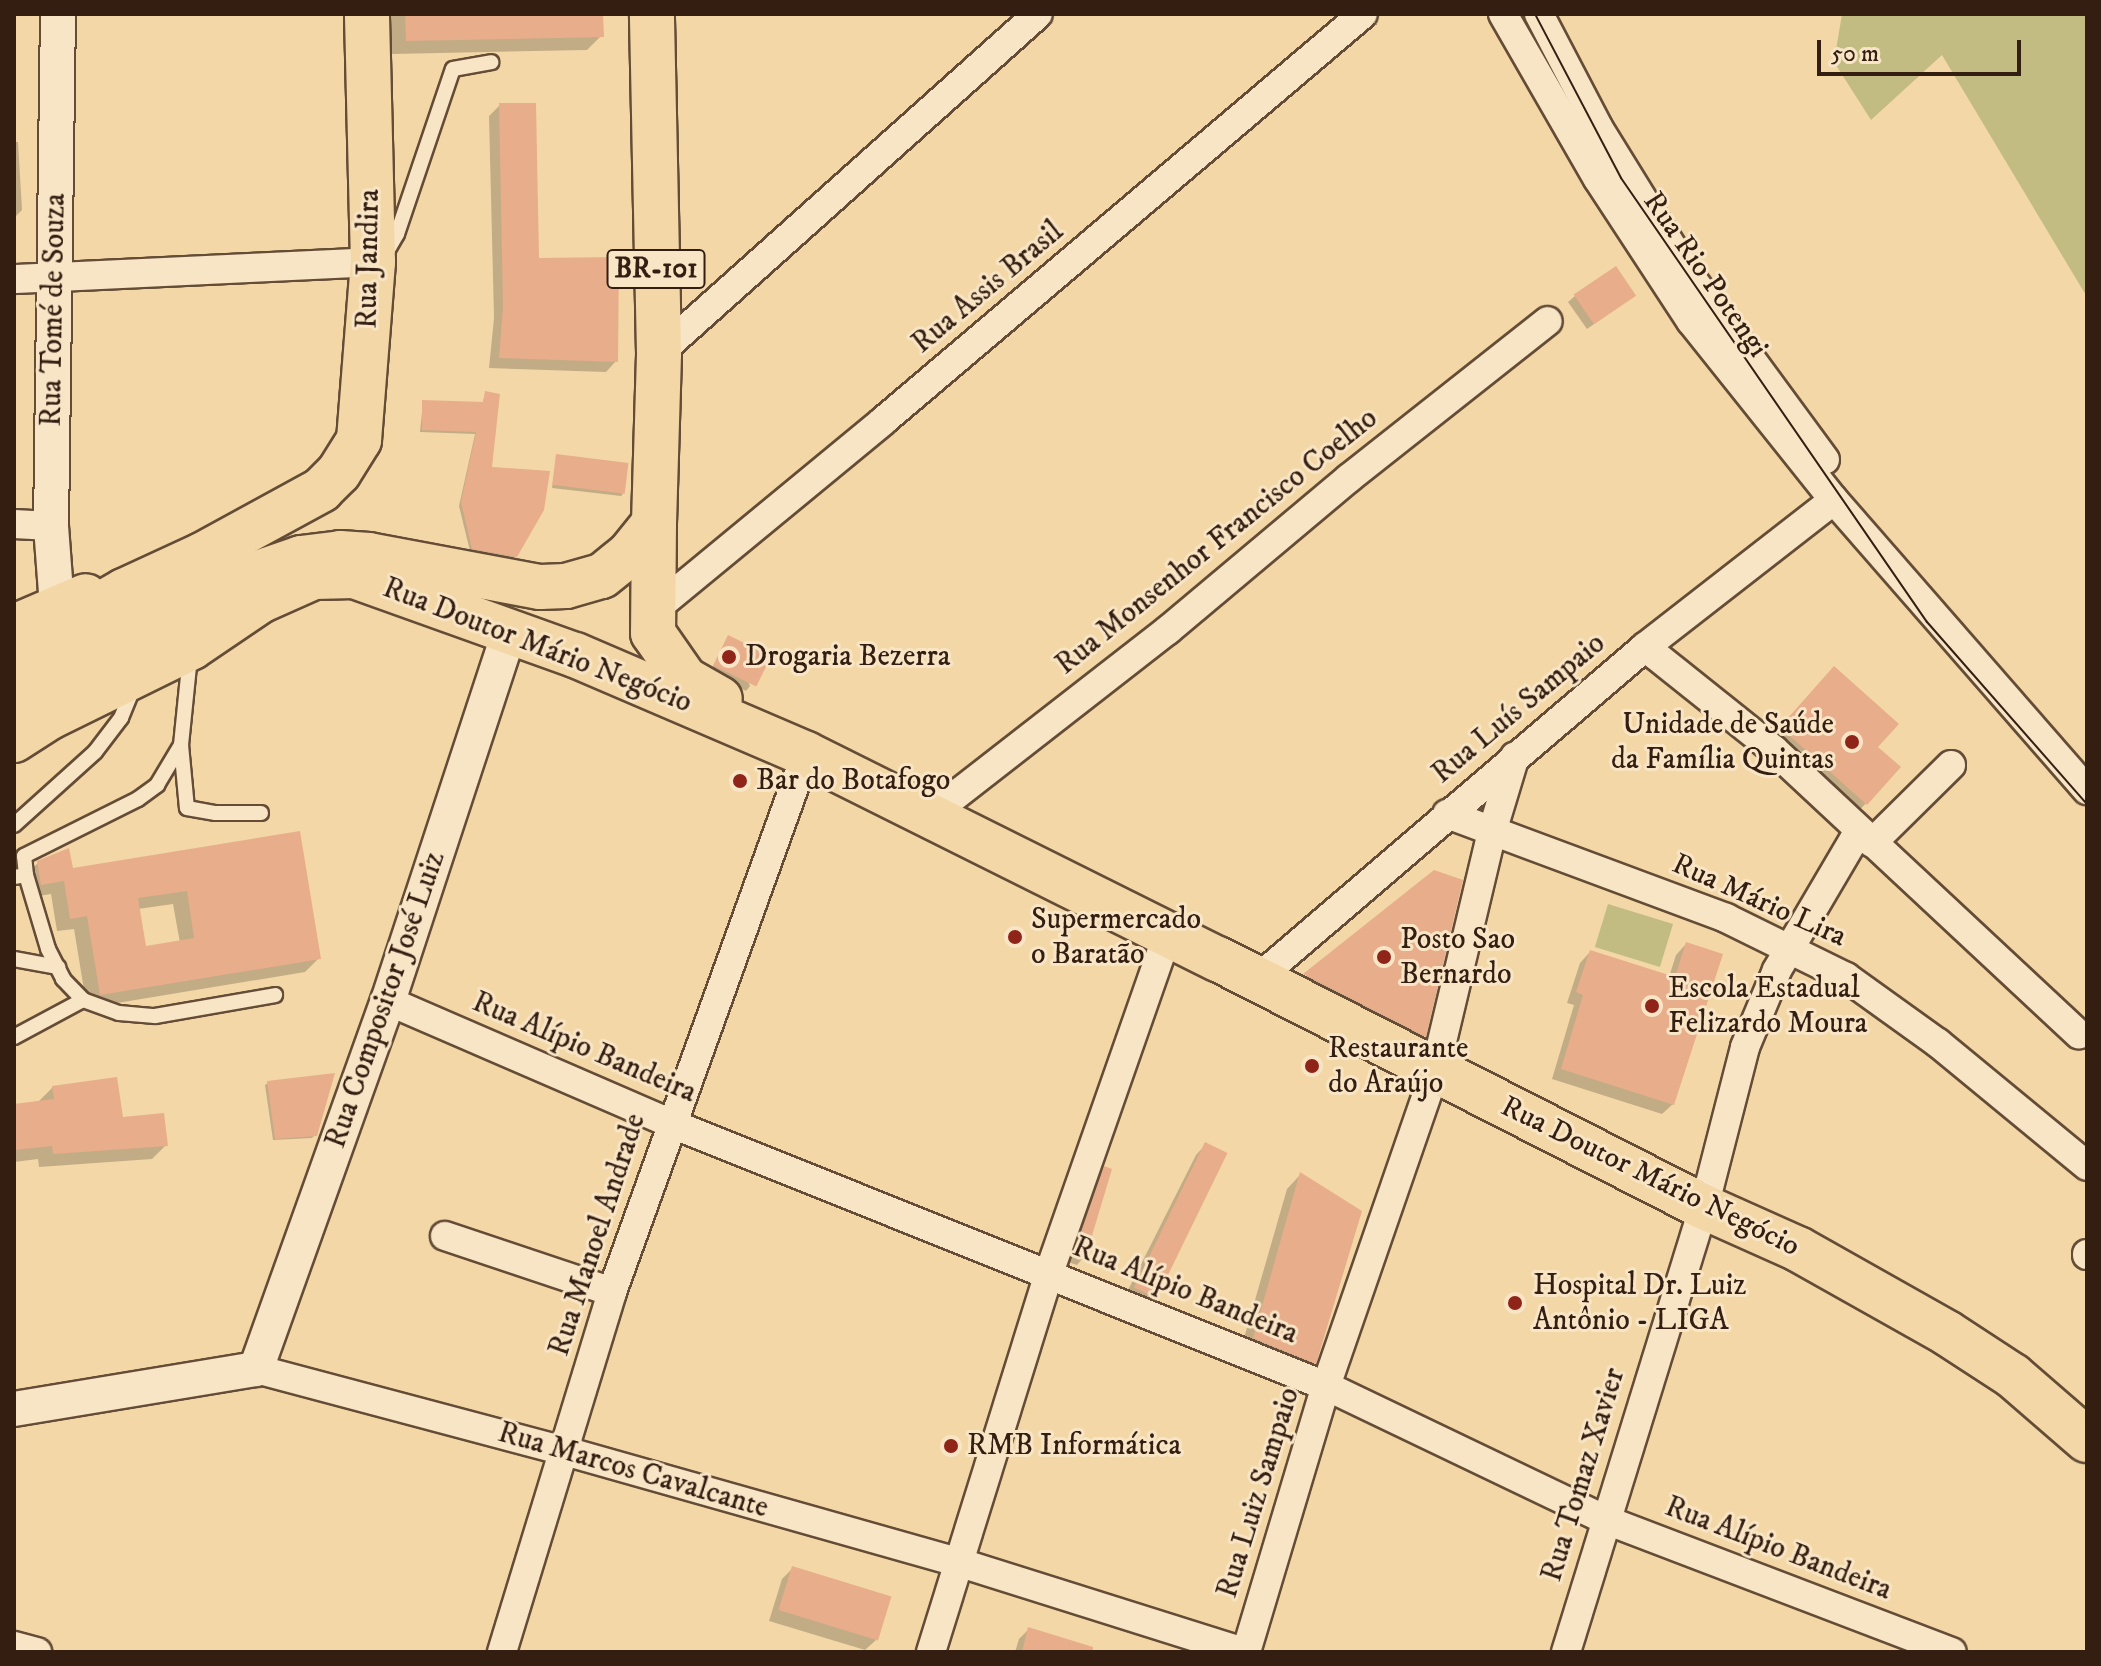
<!DOCTYPE html>
<html>
<head>
<meta charset="utf-8">
<style>
  body { margin:0 }
  #map { position:relative; width:2101px; height:1666px; overflow:hidden; background:#f3d7a7; font-family:"IM FELL DW Pica",serif }
  div>[style] { position:absolute }
  [style*='--x'] { left:calc(var(--x)*1px); top:calc(var(--y)*1px); width:calc(var(--w)*1px); rotate:calc(var(--a)*1deg) }
  .green>* { inset:0; background:#c2bc82; transform-origin:0 0 }
  .shadow>* { inset:0; background:#0003 }
  .building>* { inset:0; background:#e8ad8b; transform-origin:0 0 }
  .roads { filter:drop-shadow(2px 0 #644c36) drop-shadow(-2px 0 #644c36) drop-shadow(0 2px #644c36) drop-shadow(0 -2px #644c36) }
  .service>* { height:14px; margin:-7px; padding:0 7px; transform-origin:7px; border-radius:7px; background:#f7e5c6 }
  .minor>* { height:28px; margin:-14px; padding:0 14px; transform-origin:14px; border-radius:14px; background:#f7e5c6 }
  .tertiary>* { height:34px; margin:-17px; padding:0 17px; transform-origin:17px; border-radius:17px; background:#f7e5c6 }
  .primary>* { height:44px; margin:-22px; padding:0 22px; transform-origin:22px; border-radius:22px; background:#f3d7a7 }
  .trunk>* { height:44px; margin:-22px; padding:0 22px; transform-origin:22px; border-radius:22px; background:#f3d7a7 }
  .tram>* { height:2px; margin:-1px; padding:0 1px; transform-origin:1px; border-radius:1px; background:#341d11 }
  .dots>* { width:22px; height:22px; translate:-50% -50%; box-sizing:border-box; border:4px solid #f7e5c6; border-radius:50% }
  span { translate:-50% -50%; white-space:nowrap; text-align:center; line-height:1.15; -webkit-text-stroke:6px #f7e5c6; paint-order:stroke }
  .shield-label span { padding:2px 6px; background:#f7e5c6; border:2px solid; border-radius:6px; -webkit-text-stroke-width:0 }
  .shield-label { font-size:28px; color:#341d11; font-weight:700 }
  .street-label { font-size:30px; color:#341d11 }
  .poi-label { font-size:30px; color:#341d11 }
  .left { translate:0 -50%; text-align:left }
  .right { translate:-100% -50%; text-align:right }
  .frame { position:absolute; inset:0; border:16px solid #341d11; pointer-events:none }
  .scale { position:absolute; left:1817px; top:40px; width:204px; height:36px; box-sizing:border-box; border:4px solid #341d11; border-top:0; padding-left:10px; font-size:24px; line-height:28px; white-space:nowrap; color:#341d11; -webkit-text-stroke:6px #f7e5c6; paint-order:stroke }
</style>
</head>
<body>
<div id="map">
  <div class="green">
    <i style="clip-path:polygon(1842px 14px,2087px 14px,2087px 297px,1942px 55px,1871px 120px,1834px 62px)"></i>
    <i style="left:1608px;top:904px;width:68px;height:45px;rotate:17deg"></i>
  </div>
  <div class="shadow">
    <i style="clip-path:polygon(391px 14px,601px 14px,601px 36px,587px 50px,392px 54px)"></i>
    <i style="clip-path:polygon(500px 105px,537px 260px,616px 361px,606px 372px,489px 368px,494px 318px,489px 116px)"></i>
    <i style="clip-path:polygon(14px 142px,18px 142px,22px 210px,14px 218px)"></i>
    <i style="clip-path:polygon(1575px 296px,1634px 296px,1587px 329px,1568px 302px)"></i>
    <i style="clip-path:polygon(486px 393px,490px 468px,515px 556px,512px 559px,470px 551px,459px 506px,475px 434px,420px 432px,423px 402px,482px 404px)"></i>
    <i style="clip-path:polygon(557px 456px,623px 494px,621px 496px,552px 488px)"></i>
    <i style="clip-path:polygon(729px 637px,750px 686px,746px 691px,710px 672px)"></i>
    <i style="clip-path:polygon(1824px 678px,1875px 747px,1898px 768px,1856px 814px,1772px 738px)"></i>
    <i style="clip-path:polygon(evenodd,298px 833px,319px 958px,305px 972px,87px 1008px,74px 929px,57px 931px,51px 894px,27px 898px,23px 877px,38px 863px,71px 871px,298px 833px,173px 904px,180px 943px,144px 949px,138px 909px,173px 904px)"></i>
    <i style="clip-path:polygon(1435px 872px,1424px 1036px,1410px 1050px,1291px 989px)"></i>
    <i style="clip-path:polygon(1686px 944px,1673px 1104px,1662px 1114px,1552px 1079px,1574px 1005px,1567px 1003px,1580px 963px,1590px 952px,1669px 977px,1676px 955px)"></i>
    <i style="clip-path:polygon(268px 1083px,315px 1135px,312px 1138px,273px 1140px,265px 1085px)"></i>
    <i style="clip-path:polygon(53px 1087px,166px 1145px,152px 1159px,39px 1167px,38px 1159px,14px 1162px,14px 1106px,39px 1101px)"></i>
    <i style="clip-path:polygon(1206px 1144px,1154px 1297px,1144px 1307px,1124px 1298px,1196px 1155px)"></i>
    <i style="clip-path:polygon(1105px 1169px,1083px 1258px,1077px 1265px,1068px 1262px,1098px 1175px)"></i>
    <i style="clip-path:polygon(1300px 1175px,1314px 1362px,1300px 1376px,1240px 1352px,1287px 1189px)"></i>
    <i style="clip-path:polygon(792px 1569px,876px 1640px,865px 1650px,769px 1621px,782px 1579px)"></i>
    <i style="clip-path:polygon(1029px 1629px,1050px 1652px,1015px 1652px,1019px 1639px)"></i>
  </div>
  <div class="building">
    <i style="clip-path:polygon(405px 14px,603px 14px,604px 37px,406px 41px)"></i>
    <i style="clip-path:polygon(499px 103px,536px 103px,539px 258px,619px 257px,618px 362px,499px 358px,503px 306px)"></i>
    <i style="left:1616px;top:266px;width:36px;height:51px;rotate:56deg"></i>
    <i style="clip-path:polygon(485px 391px,500px 394px,492px 467px,550px 471px,544px 510px,517px 557px,472px 549px,461px 502px,476px 432px,422px 430px,422px 400px,483px 402px)"></i>
    <i style="left:556px;top:454px;width:73px;height:31px;rotate:7deg"></i>
    <i style="left:728px;top:635px;width:48px;height:34px;rotate:26deg"></i>
    <i style="clip-path:polygon(1834px 666px,1899px 724px,1878px 747px,1901px 767px,1867px 805px,1780px 727px)"></i>
    <i style="clip-path:polygon(evenodd,300px 831px,321px 959px,100px 995px,87px 916px,70px 919px,64px 881px,41px 885px,37px 861px,69px 848px,73px 868px,300px 831px,187px 891px,194px 938px,146px 946px,138px 898px,187px 891px)"></i>
    <i style="clip-path:polygon(1434px 870px,1463px 880px,1426px 1037px,1303px 974px)"></i>
    <i style="clip-path:polygon(1686px 942px,1723px 954px,1674px 1105px,1561px 1069px,1583px 995px,1576px 992px,1590px 950px,1675px 977px)"></i>
    <i style="clip-path:polygon(335px 1073px,317px 1136px,275px 1139px,267px 1081px)"></i>
    <i style="clip-path:polygon(117px 1077px,123px 1117px,164px 1113px,168px 1146px,53px 1154px,52px 1146px,14px 1150px,14px 1104px,54px 1099px,52px 1086px)"></i>
    <i style="left:1205px;top:1142px;width:25px;height:162px;rotate:26deg"></i>
    <i style="clip-path:polygon(1104px 1166px,1112px 1169px,1085px 1259px,1073px 1256px)"></i>
    <i style="clip-path:polygon(1300px 1172px,1362px 1211px,1316px 1364px,1253px 1338px)"></i>
    <i style="left:792px;top:1566px;width:104px;height:46px;rotate:17deg"></i>
    <i style="clip-path:polygon(1028px 1627px,1093px 1647px,1093px 1652px,1022px 1652px)"></i>
  </div>
  <div class="roads">
    <div class="service">
      <i style="--x:386;--y:253;--w:22;--a:-60"></i>
      <i style="--x:397;--y:234;--w:174;--a:-71.3"></i>
      <i style="--x:453;--y:69;--w:39;--a:-10"></i>
      <i style="--x:181;--y:745;--w:63;--a:84.6"></i>
      <i style="--x:187;--y:808;--w:29;--a:10"></i>
      <i style="--x:216;--y:813;--w:45;--a:0"></i>
      <i style="--x:14;--y:825;--w:109;--a:-42"></i>
      <i style="--x:95;--y:752;--w:43;--a:-52.6"></i>
      <i style="--x:121;--y:718;--w:31;--a:-68"></i>
      <i style="--x:26;--y:875;--w:77;--a:73.4"></i>
      <i style="--x:48;--y:949;--w:34;--a:63"></i>
      <i style="--x:63;--y:979;--w:29;--a:46"></i>
      <i style="--x:83;--y:1000;--w:38;--a:20"></i>
      <i style="--x:119;--y:1013;--w:36;--a:5"></i>
      <i style="--x:155;--y:1016;--w:122;--a:-9.9"></i>
      <i style="--x:14;--y:877;--w:12;--a:-9"></i>
      <i style="--x:26;--y:875;--w:19;--a:-96"></i>
      <i style="--x:24;--y:856;--w:127;--a:-26.6"></i>
      <i style="--x:138;--y:799;--w:24;--a:-36"></i>
      <i style="--x:157;--y:785;--w:47;--a:-59"></i>
      <i style="--x:181;--y:745;--w:88;--a:-84.2"></i>
      <i style="--x:14;--y:959;--w:45;--a:10.3"></i>
      <i style="--x:14;--y:1037;--w:78;--a:-28.2"></i>
    </div>
    <div class="minor">
      <i style="--x:1503;--y:14;--w:190;--a:60.1"></i>
      <i style="--x:1598;--y:179;--w:170;--a:56.8"></i>
      <i style="--x:1691;--y:321;--w:229;--a:51.4"></i>
      <i style="--x:1834;--y:500;--w:385;--a:48.9"></i>
      <i style="--x:1539;--y:14;--w:127;--a:62.4"></i>
      <i style="--x:1598;--y:127;--w:175;--a:58.3"></i>
      <i style="--x:1690;--y:276;--w:228;--a:53.7"></i>
      <i style="--x:14;--y:279;--w:359;--a:-2.7"></i>
      <i style="--x:659;--y:353;--w:508;--a:-41.81"></i>
      <i style="--x:14;--y:524;--w:37;--a:3"></i>
      <i style="--x:654;--y:610;--w:297;--a:-39.5"></i>
      <i style="--x:883;--y:421;--w:629;--a:-40.3"></i>
      <i style="--x:1645;--y:647;--w:165;--a:38.6"></i>
      <i style="--x:1774;--y:750;--w:417;--a:43"></i>
      <i style="--x:1447;--y:814;--w:298;--a:20.4"></i>
      <i style="--x:1726;--y:918;--w:134;--a:26.2"></i>
      <i style="--x:1846;--y:977;--w:113;--a:35.7"></i>
      <i style="--x:1938;--y:1043;--w:193;--a:39.5"></i>
      <i style="--x:929;--y:816;--w:303;--a:-37.9"></i>
      <i style="--x:1168;--y:630;--w:236;--a:-40"></i>
      <i style="--x:1349;--y:478;--w:253;--a:-38.3"></i>
      <i style="--x:1872;--y:843;--w:111;--a:-44.6"></i>
      <i style="--x:1256;--y:980;--w:512;--a:-40.56"></i>
      <i style="--x:1645;--y:647;--w:239;--a:-37.9"></i>
      <i style="--x:388;--y:1001;--w:307;--a:23.4"></i>
      <i style="--x:670;--y:1123;--w:707;--a:21.85"></i>
      <i style="--x:1326;--y:1386;--w:310;--a:25.6"></i>
      <i style="--x:1606;--y:1520;--w:370;--a:20.9"></i>
      <i style="--x:445;--y:1236;--w:176;--a:18.5"></i>
      <i style="--x:2087;--y:1255;--w:1;--a:-90"></i>
      <i style="--x:256;--y:1369;--w:320;--a:14.9"></i>
      <i style="--x:565;--y:1451;--w:412;--a:15.8"></i>
      <i style="--x:961;--y:1563;--w:296;--a:17.5"></i>
      <i style="--x:14;--y:1646;--w:24;--a:15"></i>
      <i style="--x:502;--y:1652;--w:376;--a:-73"></i>
      <i style="--x:612;--y:1292;--w:572;--a:-70.17"></i>
      <i style="--x:931;--y:1652;--w:397;--a:-72.7"></i>
      <i style="--x:1049;--y:1273;--w:359;--a:-70.7"></i>
      <i style="--x:1246;--y:1652;--w:278;--a:-73.3"></i>
      <i style="--x:1326;--y:1386;--w:333;--a:-70.9"></i>
      <i style="--x:1435;--y:1071;--w:246;--a:-76.6"></i>
      <i style="--x:1492;--y:832;--w:79;--a:-73.2"></i>
      <i style="--x:1566;--y:1652;--w:466;--a:-72.8"></i>
      <i style="--x:1704;--y:1207;--w:165;--a:-75.6"></i>
      <i style="--x:1745;--y:1047;--w:83;--a:-67.4"></i>
      <i style="--x:1777;--y:970;--w:161;--a:-59.5"></i>
    </div>
    <div class="tertiary">
      <i style="--x:57;--y:606;--w:80;--a:-94.3"></i>
      <i style="--x:51;--y:526;--w:512;--a:-89.22"></i>
      <i style="--x:14;--y:1409;--w:245;--a:-9.4"></i>
      <i style="--x:256;--y:1369;--w:391;--a:-70.3"></i>
      <i style="--x:388;--y:1001;--w:391;--a:-71.8"></i>
    </div>
    <div class="primary">
      <i style="--x:654;--y:523;--w:110;--a:90.5"></i>
      <i style="--x:653;--y:633;--w:56;--a:55.2"></i>
      <i style="--x:685;--y:679;--w:40;--a:29.7"></i>
      <i style="--x:14;--y:627;--w:78;--a:-23.3"></i>
      <i style="--x:14;--y:740;--w:43;--a:-32.6"></i>
      <i style="--x:50;--y:717;--w:158;--a:-26.2"></i>
      <i style="--x:192;--y:647;--w:82;--a:-34.1"></i>
      <i style="--x:260;--y:601;--w:59;--a:-24"></i>
      <i style="--x:314;--y:577;--w:40;--a:-1.4"></i>
      <i style="--x:354;--y:576;--w:235;--a:19.7"></i>
      <i style="--x:575;--y:655;--w:251;--a:23.2"></i>
      <i style="--x:806;--y:754;--w:460;--a:26.5"></i>
      <i style="--x:1218;--y:959;--w:546;--a:27.03"></i>
      <i style="--x:1704;--y:1207;--w:103;--a:24.1"></i>
      <i style="--x:1798;--y:1249;--w:171;--a:29.4"></i>
      <i style="--x:1947;--y:1333;--w:79;--a:33.1"></i>
      <i style="--x:2013;--y:1376;--w:98;--a:40.9"></i>
    </div>
    <div class="trunk">
      <i style="--x:14;--y:654;--w:127;--a:-29.8"></i>
      <i style="--x:124;--y:591;--w:86;--a:-24.8"></i>
      <i style="--x:202;--y:555;--w:136;--a:-28.6"></i>
      <i style="--x:321;--y:490;--w:25;--a:-45"></i>
      <i style="--x:339;--y:472;--w:38;--a:-58"></i>
      <i style="--x:359;--y:440;--w:179;--a:-85.5"></i>
      <i style="--x:373;--y:262;--w:248;--a:-91.4"></i>
      <i style="--x:14;--y:693;--w:125;--a:-26.2"></i>
      <i style="--x:126;--y:638;--w:104;--a:-29.3"></i>
      <i style="--x:217;--y:587;--w:89;--a:-19"></i>
      <i style="--x:301;--y:558;--w:39;--a:-7"></i>
      <i style="--x:340;--y:553;--w:29;--a:4"></i>
      <i style="--x:369;--y:555;--w:174;--a:10.6"></i>
      <i style="--x:540;--y:587;--w:26;--a:-2"></i>
      <i style="--x:566;--y:586;--w:37;--a:-16"></i>
      <i style="--x:602;--y:576;--w:36;--a:-39"></i>
      <i style="--x:630;--y:553;--w:38;--a:-51"></i>
      <i style="--x:654;--y:523;--w:170;--a:-88.3"></i>
      <i style="--x:659;--y:353;--w:339;--a:-91.2"></i>
    </div>
  </div>
  <div class="tram">
    <i style="--x:1535;--y:14;--w:185;--a:62.3"></i>
    <i style="--x:1621;--y:178;--w:539;--a:55.43"></i>
    <i style="--x:1927;--y:622;--w:242;--a:48.7"></i>
  </div>
  <div class="dots">
    <i style="left:729px;top:657px;background:#8f2418"></i>
    <i style="left:1852px;top:742px;background:#8f2418"></i>
    <i style="left:740px;top:781px;background:#8f2418"></i>
    <i style="left:1015px;top:937px;background:#8f2418"></i>
    <i style="left:1384px;top:957px;background:#8f2418"></i>
    <i style="left:1652px;top:1006px;background:#8f2418"></i>
    <i style="left:1312px;top:1066px;background:#8f2418"></i>
    <i style="left:1515px;top:1303px;background:#8f2418"></i>
    <i style="left:951px;top:1446px;background:#8f2418"></i>
  </div>
  <div class="shield-label">
    <span style="left:656px;top:269px">BR-101</span>
  </div>
  <div class="street-label">
    <span style="left:369px;top:259px;rotate:-89deg">Rua Jandira</span>
    <span style="left:1705px;top:275px;rotate:55deg">Rua Rio Potengi</span>
    <span style="left:988px;top:288px;rotate:-40deg">Rua Assis Brasil</span>
    <span style="left:54px;top:310px;rotate:-89deg">Rua Tomé de Souza</span>
    <span style="left:1217px;top:542px;rotate:-39deg">Rua Monsenhor Francisco Coelho</span>
    <span style="left:537px;top:646px;rotate:21deg">Rua Doutor Mário Negócio</span>
    <span style="left:1519px;top:709px;rotate:-40deg">Rua Luís Sampaio</span>
    <span style="left:1759px;top:901px;rotate:24deg">Rua Mário Lira</span>
    <span style="left:386px;top:1000px;rotate:-71deg">Rua Compositor José Luiz</span>
    <span style="left:584px;top:1048px;rotate:23deg">Rua Alípio Bandeira</span>
    <span style="left:1650px;top:1177px;rotate:26deg">Rua Doutor Mário Negócio</span>
    <span style="left:598px;top:1235px;rotate:-72deg">Rua Manoel Andrade</span>
    <span style="left:1185px;top:1291px;rotate:22deg">Rua Alípio Bandeira</span>
    <span style="left:633px;top:1471px;rotate:16deg">Rua Marcos Cavalcante</span>
    <span style="left:1584px;top:1475px;rotate:-73deg">Rua Tomaz Xavier</span>
    <span style="left:1259px;top:1493px;rotate:-73deg">Rua Luiz Sampaio</span>
    <span style="left:1778px;top:1549px;rotate:21deg">Rua Alípio Bandeira</span>
  </div>
  <div class="poi-label">
    <span class="left" style="left:745px;top:657px">Drogaria Bezerra</span>
    <span class="right" style="left:1834px;top:742px">Unidade de Saúde<br>da Família Quintas</span>
    <span class="left" style="left:756px;top:781px">Bar do Botafogo</span>
    <span class="left" style="left:1031px;top:937px">Supermercado<br>o Baratão</span>
    <span class="left" style="left:1400px;top:957px">Posto Sao<br>Bernardo</span>
    <span class="left" style="left:1668px;top:1006px">Escola Estadual<br>Felizardo Moura</span>
    <span class="left" style="left:1328px;top:1066px">Restaurante<br>do Araújo</span>
    <span class="left" style="left:1533px;top:1303px">Hospital Dr. Luiz<br>Antônio - LIGA</span>
    <span class="left" style="left:967px;top:1446px">RMB Informática</span>
  </div>
  <div class="frame"></div>
  <div class="scale">50 m</div>
</div>
</body>
</html>
